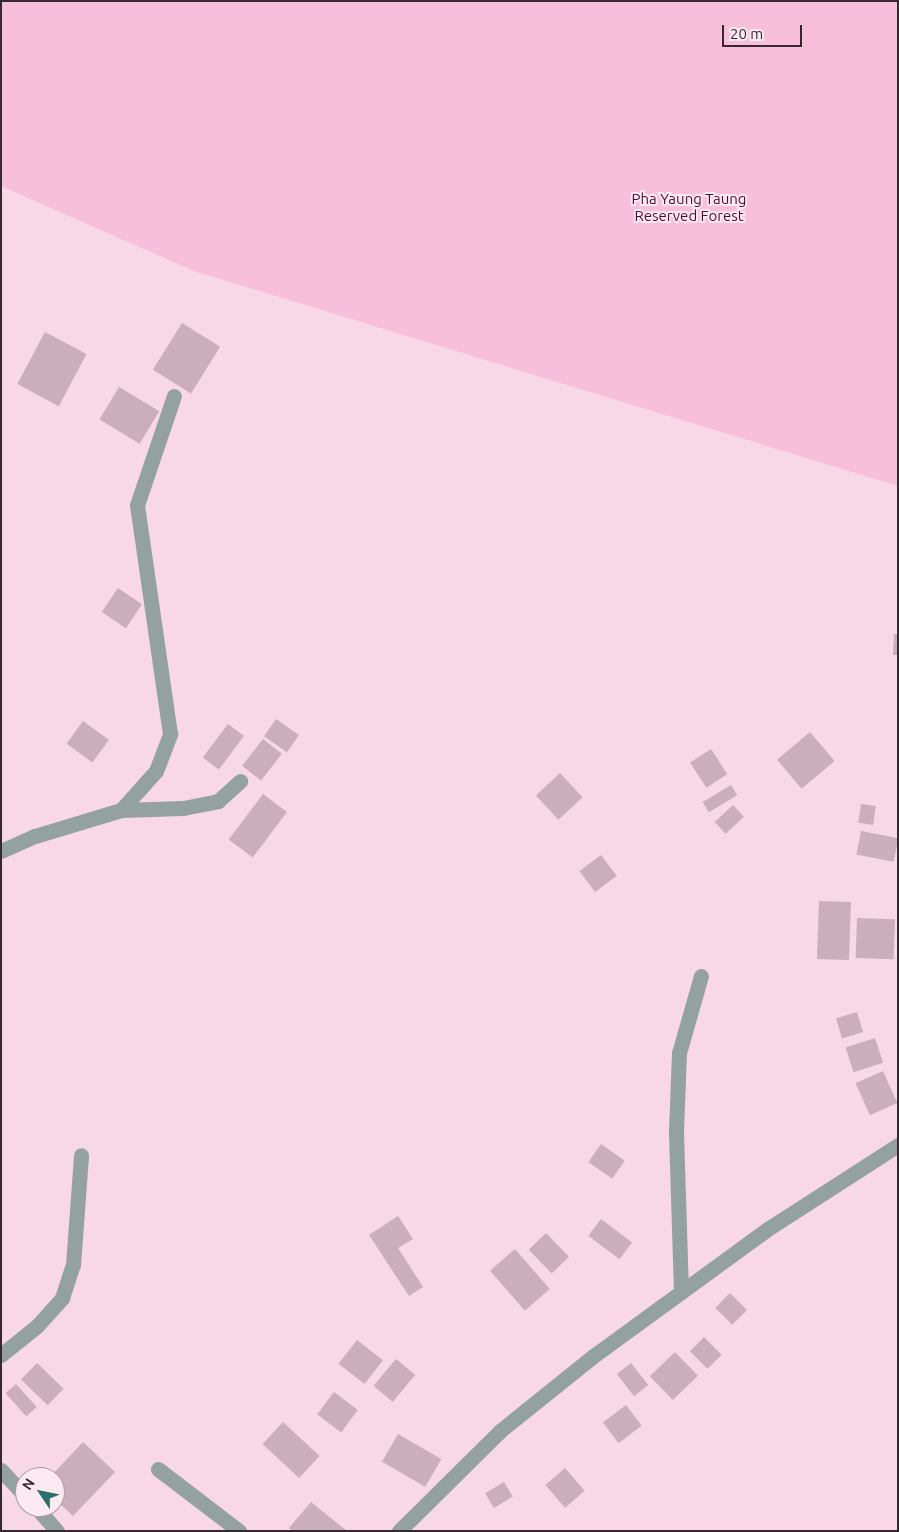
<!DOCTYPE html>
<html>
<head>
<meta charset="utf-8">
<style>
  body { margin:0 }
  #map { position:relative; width:899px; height:1532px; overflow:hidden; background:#f8d7e6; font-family:Ubuntu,sans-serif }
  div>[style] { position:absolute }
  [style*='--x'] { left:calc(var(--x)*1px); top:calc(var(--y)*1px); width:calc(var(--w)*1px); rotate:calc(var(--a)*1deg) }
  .green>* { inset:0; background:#f7bfd9 }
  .building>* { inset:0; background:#ccadbb; transform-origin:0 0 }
  .minor>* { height:15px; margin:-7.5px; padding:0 7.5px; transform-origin:7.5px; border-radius:7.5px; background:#93a29f }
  span { translate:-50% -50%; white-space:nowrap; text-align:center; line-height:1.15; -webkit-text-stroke:4px #fce9f1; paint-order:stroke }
  .park-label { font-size:15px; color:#550b38 }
  .frame { position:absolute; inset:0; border:2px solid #35292f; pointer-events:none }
  .north { position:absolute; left:15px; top:1467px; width:50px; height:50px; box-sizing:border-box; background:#fce9f1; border:1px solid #ac9ca3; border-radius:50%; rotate:304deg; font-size:14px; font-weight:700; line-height:20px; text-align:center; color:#35292f }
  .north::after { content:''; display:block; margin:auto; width:18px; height:22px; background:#2a7167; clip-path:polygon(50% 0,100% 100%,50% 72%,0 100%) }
  .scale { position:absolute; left:722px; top:25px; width:80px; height:22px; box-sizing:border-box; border:2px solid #35292f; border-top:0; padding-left:6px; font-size:15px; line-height:18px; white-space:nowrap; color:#35292f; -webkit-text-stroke:4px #fce9f1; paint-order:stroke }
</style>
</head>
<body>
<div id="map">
  <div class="green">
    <i style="clip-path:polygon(1px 1px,898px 1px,898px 486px,194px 271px,1px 186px)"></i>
  </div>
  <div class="building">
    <i style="left:182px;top:323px;width:45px;height:55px;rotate:32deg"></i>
    <i style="left:45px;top:332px;width:47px;height:59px;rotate:28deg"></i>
    <i style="left:119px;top:387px;width:47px;height:38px;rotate:31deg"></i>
    <i style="left:118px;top:588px;width:29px;height:29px;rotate:34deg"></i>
    <i style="clip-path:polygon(894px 634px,898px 634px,898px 655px,893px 655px)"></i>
    <i style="left:276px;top:719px;width:28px;height:21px;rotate:35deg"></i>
    <i style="left:83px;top:721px;width:32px;height:28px;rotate:36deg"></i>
    <i style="left:228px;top:724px;width:20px;height:42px;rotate:37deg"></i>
    <i style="left:810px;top:732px;width:38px;height:43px;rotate:50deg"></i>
    <i style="left:263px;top:739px;width:24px;height:34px;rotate:38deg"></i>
    <i style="left:711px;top:749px;width:30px;height:25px;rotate:57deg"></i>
    <i style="left:560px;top:773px;width:33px;height:33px;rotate:47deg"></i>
    <i style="left:731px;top:785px;width:12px;height:33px;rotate:59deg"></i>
    <i style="left:263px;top:794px;width:30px;height:57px;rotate:37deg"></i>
    <i style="left:861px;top:804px;width:15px;height:19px;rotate:8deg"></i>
    <i style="left:733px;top:805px;width:16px;height:25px;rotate:47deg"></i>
    <i style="left:861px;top:831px;width:38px;height:24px;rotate:11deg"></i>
    <i style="left:601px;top:855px;width:26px;height:27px;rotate:53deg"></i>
    <i style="left:819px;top:901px;width:32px;height:58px;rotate:2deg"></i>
    <i style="left:857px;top:918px;width:38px;height:40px;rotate:2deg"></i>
    <i style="left:857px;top:1012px;width:21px;height:22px;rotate:73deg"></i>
    <i style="left:875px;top:1038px;width:26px;height:31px;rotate:72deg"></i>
    <i style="left:883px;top:1071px;width:35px;height:30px;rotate:66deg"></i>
    <i style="left:601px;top:1144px;width:29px;height:22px;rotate:35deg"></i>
    <i style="clip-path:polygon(398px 1216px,413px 1239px,398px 1248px,423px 1287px,409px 1296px,369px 1235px)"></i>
    <i style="left:601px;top:1219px;width:39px;height:21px;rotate:37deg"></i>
    <i style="left:546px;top:1233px;width:33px;height:24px;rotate:46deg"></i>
    <i style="left:515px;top:1249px;width:53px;height:33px;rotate:49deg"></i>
    <i style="left:730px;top:1293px;width:24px;height:21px;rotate:45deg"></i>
    <i style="left:704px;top:1337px;width:25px;height:20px;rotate:45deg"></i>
    <i style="left:357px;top:1340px;width:33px;height:30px;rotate:38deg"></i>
    <i style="left:675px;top:1352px;width:33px;height:35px;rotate:46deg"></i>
    <i style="left:396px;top:1359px;width:25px;height:35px;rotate:40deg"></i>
    <i style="left:37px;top:1363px;width:37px;height:23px;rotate:44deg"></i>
    <i style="left:631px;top:1363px;width:28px;height:18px;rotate:52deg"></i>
    <i style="left:16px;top:1384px;width:31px;height:14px;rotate:48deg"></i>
    <i style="left:334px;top:1392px;width:30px;height:28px;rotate:37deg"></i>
    <i style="left:626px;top:1405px;width:26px;height:29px;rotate:53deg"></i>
    <i style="left:283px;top:1422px;width:50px;height:30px;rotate:43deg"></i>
    <i style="left:398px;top:1434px;width:50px;height:32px;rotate:30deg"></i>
    <i style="clip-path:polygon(83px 1442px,115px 1472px,73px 1516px,55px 1499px,55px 1477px,50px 1477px)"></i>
    <i style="left:565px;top:1468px;width:30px;height:26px;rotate:49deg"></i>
    <i style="left:504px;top:1482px;width:17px;height:22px;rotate:59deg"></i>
    <i style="clip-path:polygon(311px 1502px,347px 1531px,292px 1531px,289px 1528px)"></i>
  </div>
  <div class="minor">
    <i style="--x:121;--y:810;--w:62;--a:-1.8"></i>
    <i style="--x:183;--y:808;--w:36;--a:-11"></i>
    <i style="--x:218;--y:801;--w:30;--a:-42"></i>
    <i style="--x:1;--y:851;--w:37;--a:-24"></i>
    <i style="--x:35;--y:836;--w:90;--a:-16.8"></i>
    <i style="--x:121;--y:810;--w:52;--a:-48.1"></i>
    <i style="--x:156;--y:771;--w:40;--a:-69"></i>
    <i style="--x:170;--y:734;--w:231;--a:-98.2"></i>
    <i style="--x:137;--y:505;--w:115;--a:-71.3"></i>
    <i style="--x:681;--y:1292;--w:161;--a:-91.8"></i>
    <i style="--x:676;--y:1131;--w:78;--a:-87.8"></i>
    <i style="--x:679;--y:1053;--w:80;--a:-74.1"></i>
    <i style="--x:1;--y:1355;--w:46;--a:-38.9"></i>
    <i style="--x:37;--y:1326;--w:38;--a:-48"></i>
    <i style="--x:62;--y:1298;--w:35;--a:-72"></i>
    <i style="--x:73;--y:1265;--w:110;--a:-85.8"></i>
    <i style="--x:158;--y:1469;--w:102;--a:37.4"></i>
    <i style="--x:1;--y:1470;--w:35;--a:47"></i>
    <i style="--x:36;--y:1507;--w:32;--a:49"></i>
    <i style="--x:399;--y:1531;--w:142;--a:-44.7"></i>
    <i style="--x:500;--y:1431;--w:118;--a:-38.8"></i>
    <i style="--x:592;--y:1357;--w:215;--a:-36.1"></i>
    <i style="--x:766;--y:1230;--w:157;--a:-32.8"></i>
  </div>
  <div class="park-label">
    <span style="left:689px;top:207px">Pha Yaung Taung<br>Reserved Forest</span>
  </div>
  <div class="frame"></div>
  <div class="north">N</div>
  <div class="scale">20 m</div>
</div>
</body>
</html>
